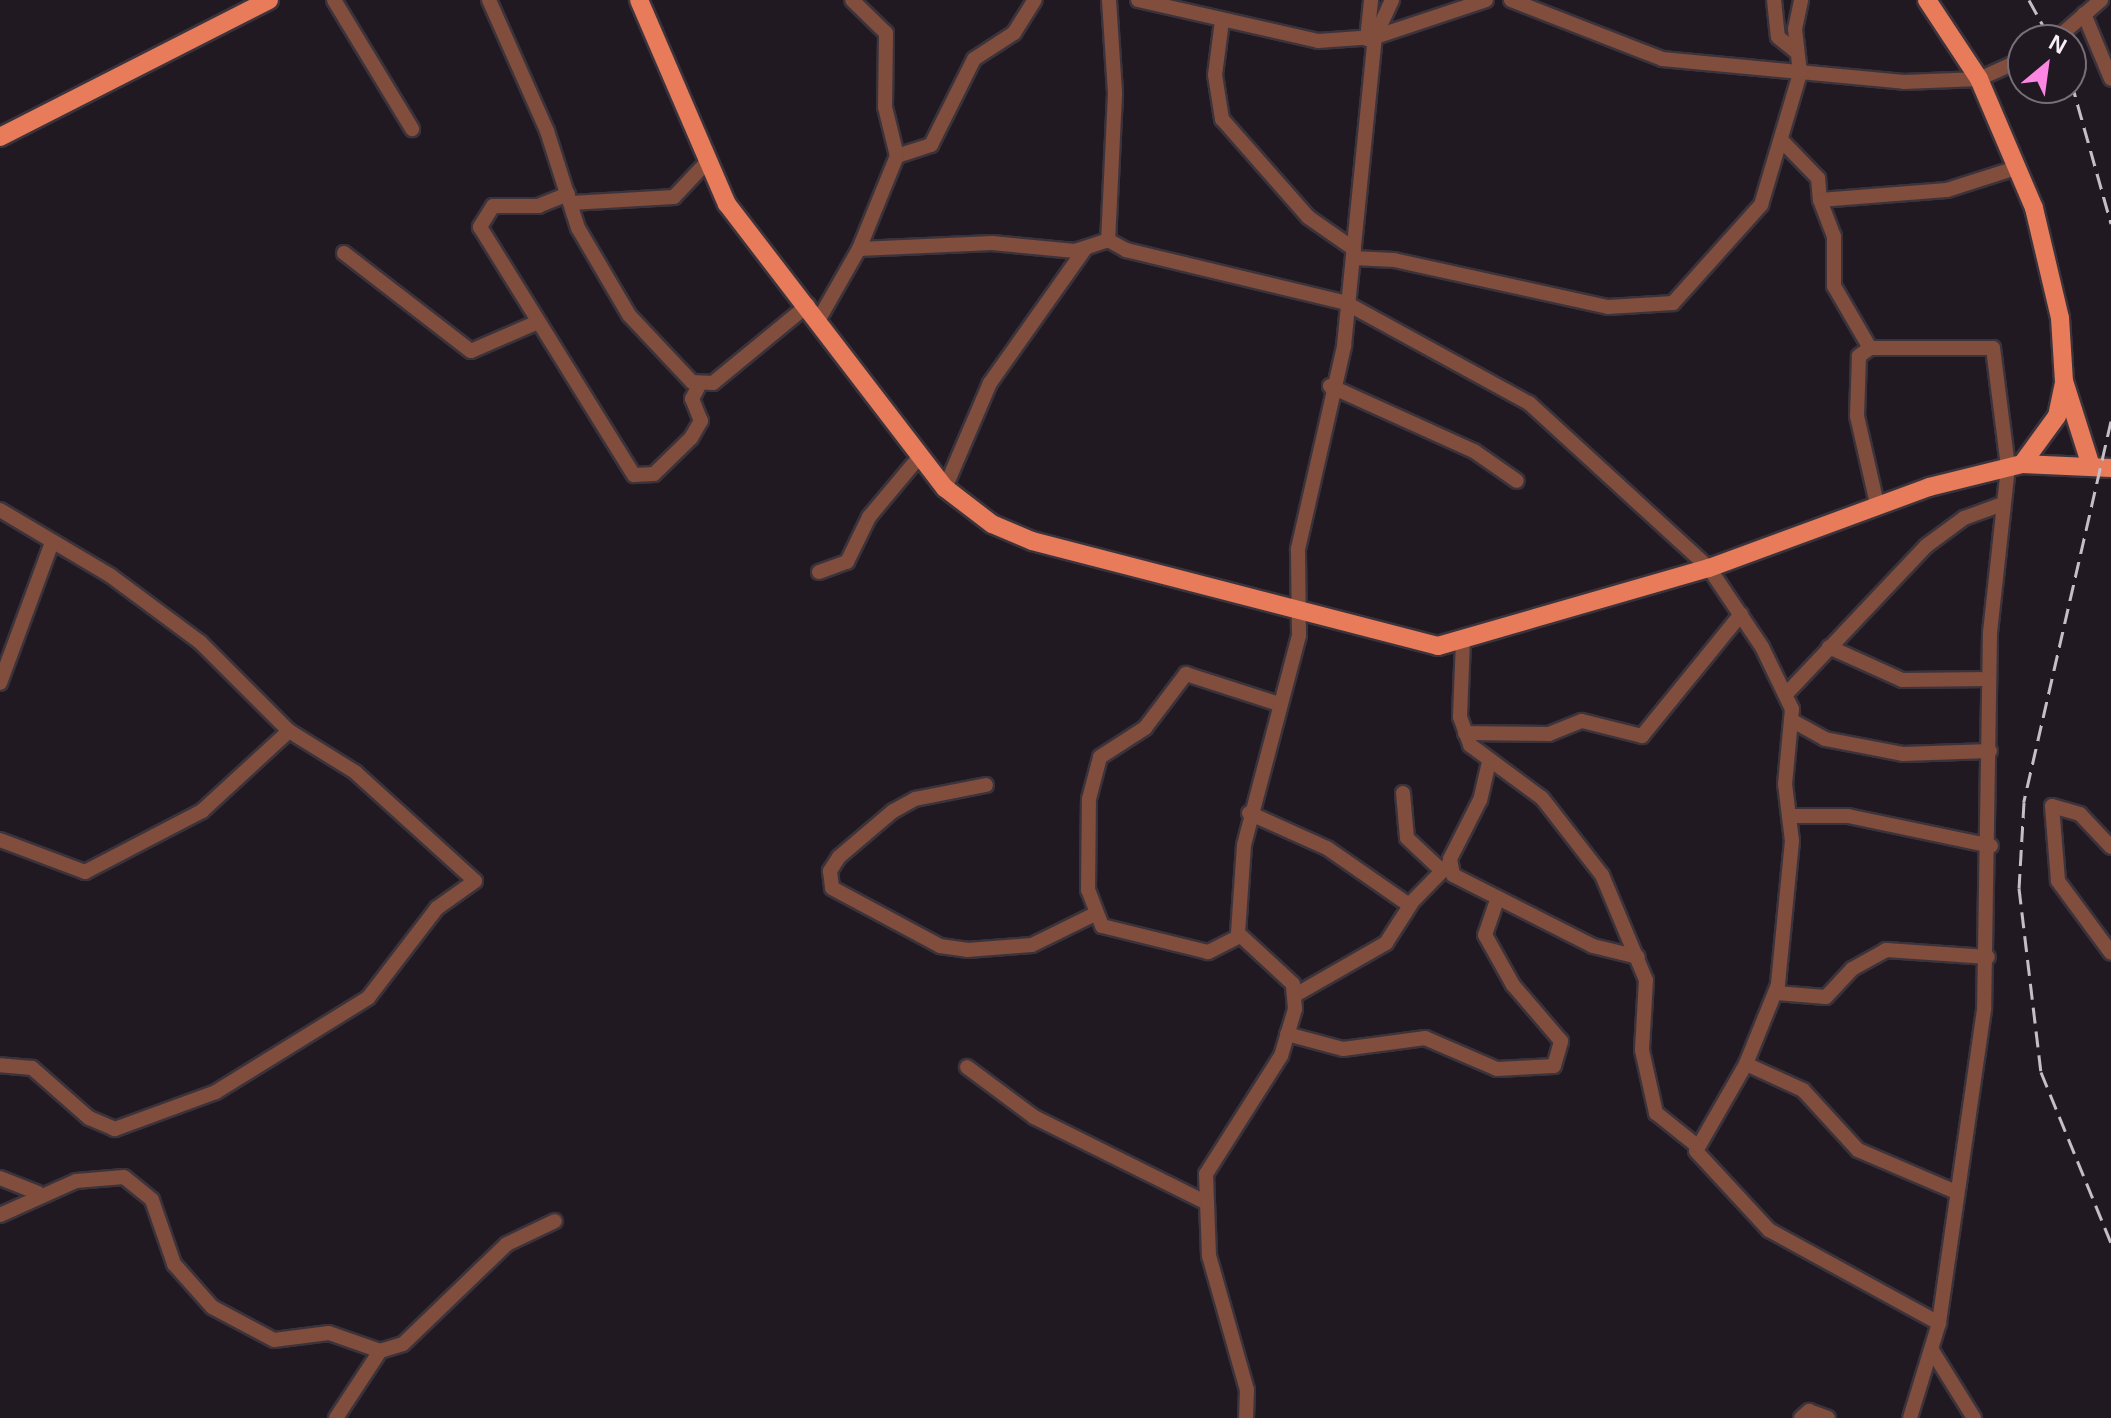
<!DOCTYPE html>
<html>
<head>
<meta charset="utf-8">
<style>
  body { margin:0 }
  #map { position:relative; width:2111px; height:1418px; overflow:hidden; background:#211922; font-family:Arial,sans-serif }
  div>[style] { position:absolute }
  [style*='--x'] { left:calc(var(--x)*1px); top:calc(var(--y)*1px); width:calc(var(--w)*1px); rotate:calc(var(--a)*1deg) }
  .roads { filter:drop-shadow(2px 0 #3b333b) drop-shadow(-2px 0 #3b333b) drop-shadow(0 2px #3b333b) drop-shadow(0 -2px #3b333b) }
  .minor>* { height:14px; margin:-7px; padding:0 7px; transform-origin:7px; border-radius:7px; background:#814d3d }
  .major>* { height:18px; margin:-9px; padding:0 9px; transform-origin:9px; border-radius:9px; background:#e77b5a }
  .rail>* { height:3px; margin-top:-1.5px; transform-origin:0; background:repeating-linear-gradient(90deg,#c6bec6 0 16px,transparent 0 24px) }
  span { translate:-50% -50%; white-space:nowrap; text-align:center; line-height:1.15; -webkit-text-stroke:8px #211922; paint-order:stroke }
  .north { position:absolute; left:2007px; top:24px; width:80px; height:80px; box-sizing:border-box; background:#211922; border:2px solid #766f77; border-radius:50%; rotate:29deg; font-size:22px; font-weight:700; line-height:32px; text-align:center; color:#f6eff6 }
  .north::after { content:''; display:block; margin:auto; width:28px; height:36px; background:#fd86e2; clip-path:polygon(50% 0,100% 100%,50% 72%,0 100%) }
</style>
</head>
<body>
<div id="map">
  <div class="roads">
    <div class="minor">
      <i style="--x:334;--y:0;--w:151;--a:58.8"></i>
      <i style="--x:489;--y:0;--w:143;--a:66.1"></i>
      <i style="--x:547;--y:131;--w:102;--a:72.3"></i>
      <i style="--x:578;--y:228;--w:101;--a:59.6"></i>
      <i style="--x:629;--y:315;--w:92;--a:46.8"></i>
      <i style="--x:692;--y:382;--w:21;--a:3"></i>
      <i style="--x:713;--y:383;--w:123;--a:-39.4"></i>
      <i style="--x:1109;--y:0;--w:94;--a:86.3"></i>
      <i style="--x:1115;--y:94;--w:146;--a:92.7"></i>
      <i style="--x:1108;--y:240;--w:21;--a:29"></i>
      <i style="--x:1126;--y:250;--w:226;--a:13.5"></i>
      <i style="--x:1346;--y:303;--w:209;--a:28.7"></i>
      <i style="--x:1529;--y:403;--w:244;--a:42.5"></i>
      <i style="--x:1709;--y:568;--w:95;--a:56.1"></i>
      <i style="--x:1762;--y:647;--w:69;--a:64.2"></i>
      <i style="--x:1792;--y:709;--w:75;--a:95.3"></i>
      <i style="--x:1785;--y:784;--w:57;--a:83"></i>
      <i style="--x:1792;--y:841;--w:145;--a:95.6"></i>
      <i style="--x:1778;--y:985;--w:85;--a:112.1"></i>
      <i style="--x:1746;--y:1064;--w:100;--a:119.9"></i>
      <i style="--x:1696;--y:1151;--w:108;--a:47.3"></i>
      <i style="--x:1769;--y:1230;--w:194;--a:28.7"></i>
      <i style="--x:1138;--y:0;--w:185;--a:12.8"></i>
      <i style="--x:1318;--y:41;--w:57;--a:-4"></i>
      <i style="--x:1375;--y:37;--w:117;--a:-18.4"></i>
      <i style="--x:1511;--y:0;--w:162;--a:21.3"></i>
      <i style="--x:1662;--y:59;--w:243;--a:5.4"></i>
      <i style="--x:1904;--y:82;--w:75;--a:-2.3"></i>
      <i style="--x:1979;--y:79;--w:48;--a:-24.4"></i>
      <i style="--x:1774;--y:0;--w:37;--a:84"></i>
      <i style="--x:1778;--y:37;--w:22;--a:39"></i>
      <i style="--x:2084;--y:14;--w:70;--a:67.4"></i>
      <i style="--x:1222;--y:21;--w:54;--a:97.4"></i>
      <i style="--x:1215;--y:75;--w:45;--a:81"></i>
      <i style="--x:1222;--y:119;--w:130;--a:48.7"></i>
      <i style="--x:1308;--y:217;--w:56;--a:34.8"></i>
      <i style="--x:1367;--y:39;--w:39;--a:-84"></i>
      <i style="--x:2055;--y:40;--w:61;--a:-41"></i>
      <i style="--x:1782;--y:141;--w:52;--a:45.8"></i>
      <i style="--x:1818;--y:178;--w:22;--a:85"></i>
      <i style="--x:1820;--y:200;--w:127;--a:-4.5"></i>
      <i style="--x:1947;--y:190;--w:72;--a:-17.7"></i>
      <i style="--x:897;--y:156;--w:36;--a:-18"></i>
      <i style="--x:931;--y:145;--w:96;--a:-63.4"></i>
      <i style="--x:974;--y:59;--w:48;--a:-33"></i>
      <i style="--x:1014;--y:33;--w:39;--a:-58"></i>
      <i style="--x:568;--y:194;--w:31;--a:158"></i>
      <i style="--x:539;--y:206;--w:46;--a:180"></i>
      <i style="--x:493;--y:206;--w:25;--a:122"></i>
      <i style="--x:480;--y:227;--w:292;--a:58.2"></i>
      <i style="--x:634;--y:475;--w:20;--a:-3"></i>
      <i style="--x:654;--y:474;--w:52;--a:-44.2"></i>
      <i style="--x:691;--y:438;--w:20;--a:-60"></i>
      <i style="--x:701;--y:421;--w:24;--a:-112"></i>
      <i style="--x:692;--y:399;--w:16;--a:-63"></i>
      <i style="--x:1820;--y:200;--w:39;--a:69"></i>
      <i style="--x:1834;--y:236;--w:50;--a:90"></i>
      <i style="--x:1834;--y:286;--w:72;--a:59.9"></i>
      <i style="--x:1870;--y:348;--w:14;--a:144"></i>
      <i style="--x:1859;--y:356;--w:60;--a:91.9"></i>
      <i style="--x:1857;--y:416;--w:90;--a:77.2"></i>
      <i style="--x:571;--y:203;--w:103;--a:-3.3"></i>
      <i style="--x:674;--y:197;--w:45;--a:-46.8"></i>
      <i style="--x:859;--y:249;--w:133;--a:-2.6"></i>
      <i style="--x:992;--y:243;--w:83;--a:5.5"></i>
      <i style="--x:1075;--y:251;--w:35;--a:-18"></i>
      <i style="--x:344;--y:253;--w:160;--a:37.7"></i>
      <i style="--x:471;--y:351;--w:73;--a:-23.4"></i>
      <i style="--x:1353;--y:258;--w:41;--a:2.8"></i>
      <i style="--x:1394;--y:260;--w:219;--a:12.4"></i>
      <i style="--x:1608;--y:307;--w:65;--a:-3.5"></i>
      <i style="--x:1673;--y:303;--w:132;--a:-48.1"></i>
      <i style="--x:1761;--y:205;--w:138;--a:-73.5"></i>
      <i style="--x:1800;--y:73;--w:44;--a:-96.5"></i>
      <i style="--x:1795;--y:29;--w:30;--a:-78"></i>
      <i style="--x:819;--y:319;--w:81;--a:-60.3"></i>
      <i style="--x:859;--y:249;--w:100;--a:-67.8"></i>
      <i style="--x:897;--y:156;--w:50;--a:-103.8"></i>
      <i style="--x:885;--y:107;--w:74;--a:-89.2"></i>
      <i style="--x:886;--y:33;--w:47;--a:-135.9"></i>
      <i style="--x:1870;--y:348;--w:123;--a:0"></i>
      <i style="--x:1993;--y:348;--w:120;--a:82.8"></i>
      <i style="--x:2008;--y:467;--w:167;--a:96.2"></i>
      <i style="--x:1990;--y:633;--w:377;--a:90.9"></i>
      <i style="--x:1984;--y:1010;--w:316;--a:98.2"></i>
      <i style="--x:1939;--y:1323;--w:99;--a:107"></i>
      <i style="--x:1330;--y:386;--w:158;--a:24.3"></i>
      <i style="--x:1474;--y:451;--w:52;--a:34.9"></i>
      <i style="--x:945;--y:488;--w:114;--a:-66.8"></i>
      <i style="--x:990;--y:383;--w:163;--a:-54.7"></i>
      <i style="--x:0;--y:510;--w:129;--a:30.7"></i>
      <i style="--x:111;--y:576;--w:111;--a:36.6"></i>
      <i style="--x:200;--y:642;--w:126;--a:45"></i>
      <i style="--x:289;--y:731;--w:78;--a:31.8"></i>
      <i style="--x:355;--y:772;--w:162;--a:42.2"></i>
      <i style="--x:475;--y:881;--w:47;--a:144.6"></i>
      <i style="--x:437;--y:908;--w:113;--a:127.5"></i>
      <i style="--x:368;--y:998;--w:179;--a:148.3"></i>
      <i style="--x:216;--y:1092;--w:108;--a:159.9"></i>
      <i style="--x:115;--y:1129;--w:28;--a:-157"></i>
      <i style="--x:89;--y:1118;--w:76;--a:-138.7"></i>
      <i style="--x:32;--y:1068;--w:32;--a:-175"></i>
      <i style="--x:819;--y:572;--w:30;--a:-20"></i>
      <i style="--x:847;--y:562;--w:50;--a:-63.9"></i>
      <i style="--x:869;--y:517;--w:80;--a:-50.1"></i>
      <i style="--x:1463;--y:641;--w:76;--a:92.3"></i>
      <i style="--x:1460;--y:717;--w:30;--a:70"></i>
      <i style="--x:1470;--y:745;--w:89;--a:36.4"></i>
      <i style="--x:1542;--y:798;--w:98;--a:52.1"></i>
      <i style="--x:1602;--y:875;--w:114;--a:67.3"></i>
      <i style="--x:1646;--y:980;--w:70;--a:93.3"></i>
      <i style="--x:1642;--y:1050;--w:65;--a:77.5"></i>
      <i style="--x:1656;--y:1113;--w:51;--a:38.7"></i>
      <i style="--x:1829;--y:647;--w:80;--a:24.3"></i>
      <i style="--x:1902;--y:680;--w:87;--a:-0.7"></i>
      <i style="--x:0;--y:683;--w:147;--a:-69.7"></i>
      <i style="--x:1789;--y:691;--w:199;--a:-46.6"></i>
      <i style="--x:1926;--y:546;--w:47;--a:-36.4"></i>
      <i style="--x:1964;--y:518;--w:37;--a:-20"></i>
      <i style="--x:1791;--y:720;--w:39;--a:29"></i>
      <i style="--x:1825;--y:739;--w:79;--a:10.9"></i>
      <i style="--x:1903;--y:754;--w:87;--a:-2"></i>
      <i style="--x:1465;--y:733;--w:84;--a:0.7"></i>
      <i style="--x:1549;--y:734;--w:35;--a:-22"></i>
      <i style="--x:1582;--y:721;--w:62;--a:14"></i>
      <i style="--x:1642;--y:736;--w:157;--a:-50.9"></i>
      <i style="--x:1489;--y:762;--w:39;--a:103"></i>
      <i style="--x:1480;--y:800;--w:66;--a:117"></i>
      <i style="--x:1450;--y:859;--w:16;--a:79"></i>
      <i style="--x:1453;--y:875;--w:157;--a:26.9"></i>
      <i style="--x:1593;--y:946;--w:46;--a:13.7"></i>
      <i style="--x:986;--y:785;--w:72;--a:168.8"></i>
      <i style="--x:915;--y:799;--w:25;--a:151"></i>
      <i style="--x:893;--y:811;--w:71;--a:139.6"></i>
      <i style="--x:839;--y:857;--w:17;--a:123"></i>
      <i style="--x:830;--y:871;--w:17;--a:83"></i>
      <i style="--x:832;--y:888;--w:123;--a:28.2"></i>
      <i style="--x:940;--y:946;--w:27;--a:8"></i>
      <i style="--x:967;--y:950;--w:65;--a:-4.4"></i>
      <i style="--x:1032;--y:945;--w:68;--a:-26.2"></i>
      <i style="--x:1403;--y:793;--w:45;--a:84.9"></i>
      <i style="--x:1407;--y:838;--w:44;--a:43.2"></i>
      <i style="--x:1249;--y:813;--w:85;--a:24.2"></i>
      <i style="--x:1327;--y:848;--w:100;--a:34.8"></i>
      <i style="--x:1409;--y:905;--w:57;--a:-45.7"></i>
      <i style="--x:1791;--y:816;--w:57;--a:0"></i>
      <i style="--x:1848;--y:816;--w:146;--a:11.8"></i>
      <i style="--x:0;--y:840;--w:91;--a:20.6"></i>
      <i style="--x:85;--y:872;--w:132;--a:-27.5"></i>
      <i style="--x:202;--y:811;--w:118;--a:-42.6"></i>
      <i style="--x:2111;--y:847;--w:45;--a:-133.2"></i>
      <i style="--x:2080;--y:814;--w:29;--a:-164"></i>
      <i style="--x:2052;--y:806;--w:75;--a:85.4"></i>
      <i style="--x:2058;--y:881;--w:89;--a:53.6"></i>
      <i style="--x:1240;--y:936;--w:36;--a:153"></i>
      <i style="--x:1208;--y:952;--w:109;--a:-166.2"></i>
      <i style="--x:1102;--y:926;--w:39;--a:-111"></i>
      <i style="--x:1088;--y:890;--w:91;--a:-89.4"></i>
      <i style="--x:1089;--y:799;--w:43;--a:-75.3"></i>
      <i style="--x:1100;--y:757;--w:54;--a:-32.8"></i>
      <i style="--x:1145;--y:728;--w:68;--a:-52.8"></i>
      <i style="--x:1186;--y:674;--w:98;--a:17.9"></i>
      <i style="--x:1776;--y:993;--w:50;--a:4.6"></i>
      <i style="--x:1826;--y:997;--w:38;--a:-47"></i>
      <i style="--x:1852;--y:969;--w:39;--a:-29"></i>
      <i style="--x:1886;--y:950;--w:102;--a:3.9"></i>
      <i style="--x:1297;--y:994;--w:103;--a:-29.8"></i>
      <i style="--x:1386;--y:943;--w:46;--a:-57.3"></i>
      <i style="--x:1287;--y:1034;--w:58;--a:15"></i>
      <i style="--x:1343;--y:1049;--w:83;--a:-7.6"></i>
      <i style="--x:1425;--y:1038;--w:78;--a:23.3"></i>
      <i style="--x:1497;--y:1069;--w:57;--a:-3"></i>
      <i style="--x:1554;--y:1066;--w:26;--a:-74"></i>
      <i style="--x:1561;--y:1041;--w:74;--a:-130.6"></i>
      <i style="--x:1513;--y:985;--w:57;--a:-119.2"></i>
      <i style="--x:1485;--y:935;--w:37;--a:-71"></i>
      <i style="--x:1746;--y:1064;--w:63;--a:24.5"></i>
      <i style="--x:1803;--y:1090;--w:81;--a:47.5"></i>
      <i style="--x:1858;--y:1150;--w:107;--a:23.2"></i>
      <i style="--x:967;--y:1067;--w:84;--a:36.7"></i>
      <i style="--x:1034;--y:1117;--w:189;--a:26.4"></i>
      <i style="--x:0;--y:1178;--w:41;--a:21.5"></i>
      <i style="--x:0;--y:1215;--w:83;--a:-24.1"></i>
      <i style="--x:76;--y:1181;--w:48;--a:-4.8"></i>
      <i style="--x:124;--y:1177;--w:36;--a:39"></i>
      <i style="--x:152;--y:1200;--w:68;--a:71"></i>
      <i style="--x:174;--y:1264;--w:57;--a:48.5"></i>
      <i style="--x:212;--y:1307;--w:70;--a:28"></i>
      <i style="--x:274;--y:1340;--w:55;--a:-7.3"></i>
      <i style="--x:329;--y:1333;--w:54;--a:19.4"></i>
      <i style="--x:380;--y:1351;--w:24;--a:-17"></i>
      <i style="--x:403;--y:1344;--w:144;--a:-43.9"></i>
      <i style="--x:507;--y:1244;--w:53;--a:-25.6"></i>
      <i style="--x:1933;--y:1352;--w:78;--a:58.2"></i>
      <i style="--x:336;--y:1418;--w:80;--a:-56.7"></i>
      <i style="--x:1246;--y:1418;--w:28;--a:-88"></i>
      <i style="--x:1247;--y:1390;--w:139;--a:-105.8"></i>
      <i style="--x:1209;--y:1256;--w:82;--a:-92.1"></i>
      <i style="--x:1206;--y:1174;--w:140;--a:-57.6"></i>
      <i style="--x:1281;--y:1056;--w:49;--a:-73.4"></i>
      <i style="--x:1295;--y:1009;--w:25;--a:-95"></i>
      <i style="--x:1293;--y:984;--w:75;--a:-137.2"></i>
      <i style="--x:1238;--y:933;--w:88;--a:-86.1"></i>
      <i style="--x:1244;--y:845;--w:217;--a:-75.3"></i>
      <i style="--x:1299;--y:635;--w:86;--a:-90.7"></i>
      <i style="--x:1298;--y:549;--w:208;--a:-77.2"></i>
      <i style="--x:1344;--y:346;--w:311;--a:-84.3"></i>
      <i style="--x:1375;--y:37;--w:41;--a:-65.3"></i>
      <i style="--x:1801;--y:1418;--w:11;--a:-41"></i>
      <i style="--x:1809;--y:1411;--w:20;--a:20"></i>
    </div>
    <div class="major">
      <i style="--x:639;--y:0;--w:222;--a:66.7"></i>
      <i style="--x:727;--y:204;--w:358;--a:52.5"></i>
      <i style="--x:945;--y:488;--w:59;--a:37.5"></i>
      <i style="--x:992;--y:524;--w:43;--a:23"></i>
      <i style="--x:1032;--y:541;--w:419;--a:14.5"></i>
      <i style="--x:1438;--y:646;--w:282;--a:-16.1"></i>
      <i style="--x:1709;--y:568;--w:234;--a:-20.2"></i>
      <i style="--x:1929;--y:487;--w:96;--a:-13.9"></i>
      <i style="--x:2022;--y:464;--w:89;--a:2.6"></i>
      <i style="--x:1927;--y:0;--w:95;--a:56.6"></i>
      <i style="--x:1979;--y:79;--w:140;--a:66.9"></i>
      <i style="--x:2034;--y:208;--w:113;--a:76.7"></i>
      <i style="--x:2060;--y:318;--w:63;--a:86.4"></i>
      <i style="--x:2064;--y:381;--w:86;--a:72.4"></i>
      <i style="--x:0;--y:137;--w:302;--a:-27"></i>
      <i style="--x:2022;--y:464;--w:59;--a:-53.9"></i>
      <i style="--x:2057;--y:416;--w:34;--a:-78"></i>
    </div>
  </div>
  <div class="rail">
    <i style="--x:2029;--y:0;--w:46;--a:61.2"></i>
    <i style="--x:2071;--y:81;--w:148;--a:74.3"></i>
    <i style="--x:2111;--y:421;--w:391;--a:102.9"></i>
    <i style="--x:2024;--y:802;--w:86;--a:93.3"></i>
    <i style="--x:2019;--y:888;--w:185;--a:83.2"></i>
    <i style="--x:2041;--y:1072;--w:185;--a:67.7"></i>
  </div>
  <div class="north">N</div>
</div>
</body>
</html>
